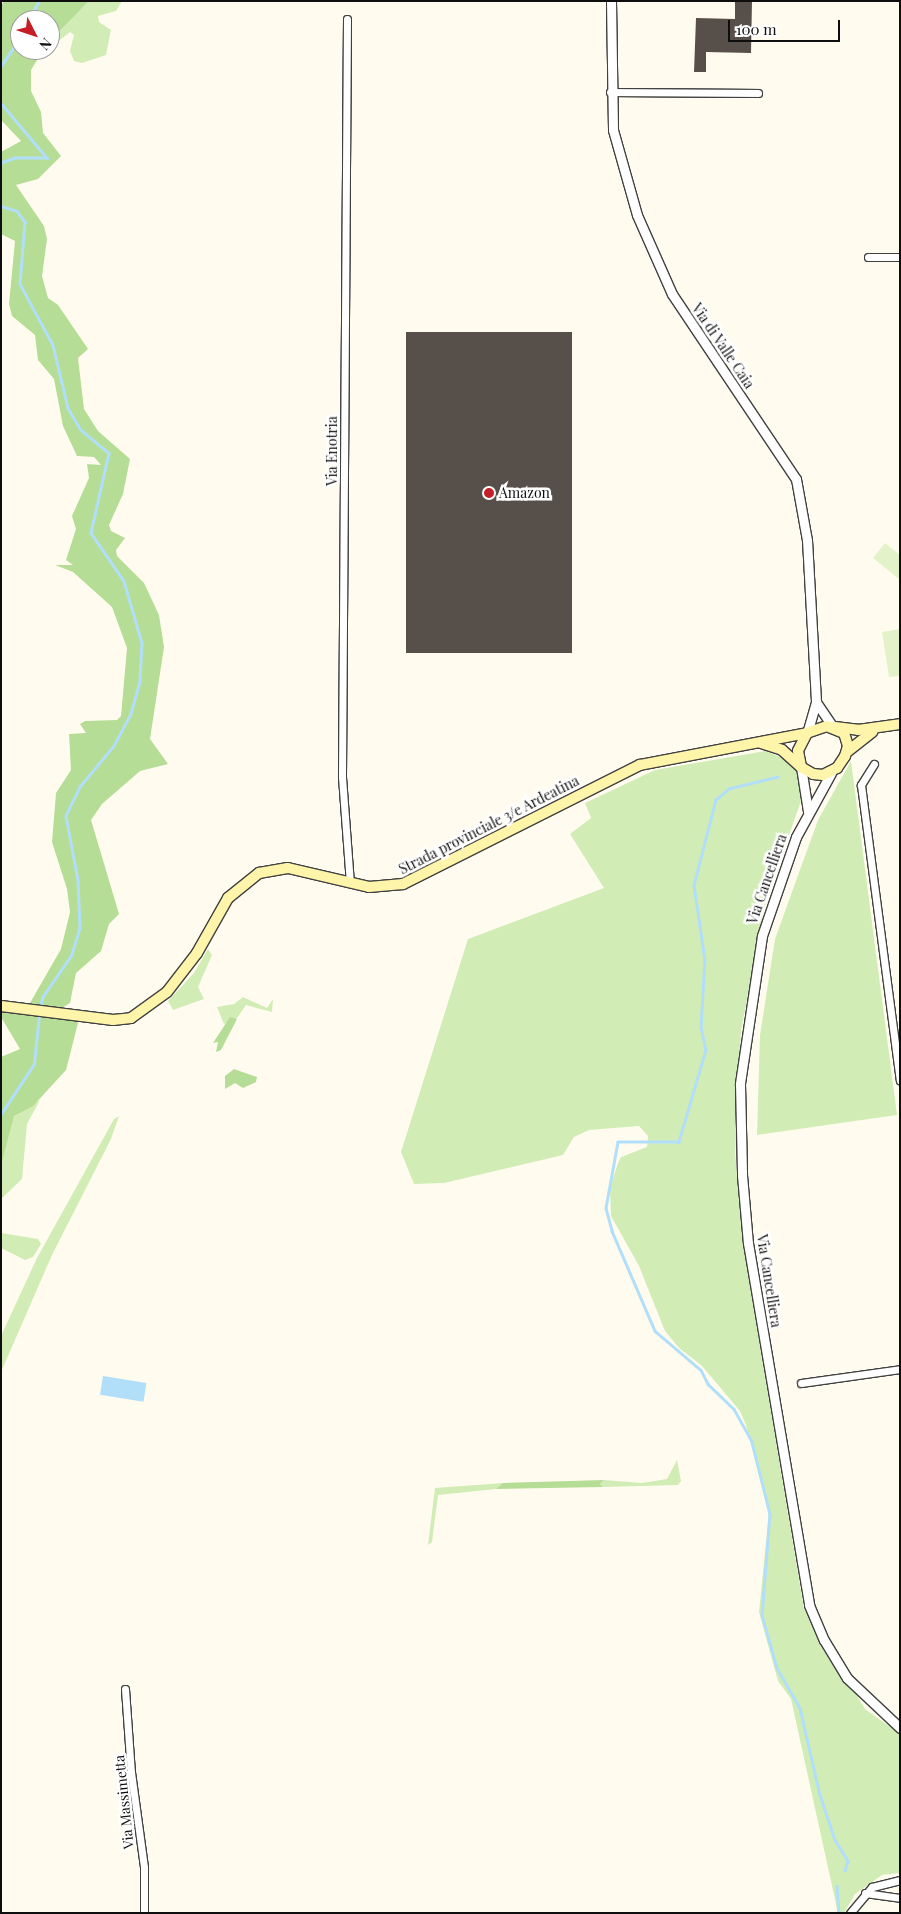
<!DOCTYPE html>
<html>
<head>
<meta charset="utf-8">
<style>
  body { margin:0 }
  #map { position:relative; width:901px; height:1914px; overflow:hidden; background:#fffcef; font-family:"Playfair Display",serif }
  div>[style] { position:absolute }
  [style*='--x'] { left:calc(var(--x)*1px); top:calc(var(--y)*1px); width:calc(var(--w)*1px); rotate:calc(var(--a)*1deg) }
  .green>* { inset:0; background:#d2ecb6 }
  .forest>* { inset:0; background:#b6dd95 }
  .pitch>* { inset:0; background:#e4f2c9 }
  .water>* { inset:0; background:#b1dff9; transform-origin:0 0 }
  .stream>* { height:2.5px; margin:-1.25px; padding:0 1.25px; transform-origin:1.25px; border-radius:1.25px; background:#b1dff9 }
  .building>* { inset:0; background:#574f4a; transform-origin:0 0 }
  .roads { filter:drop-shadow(1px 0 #414141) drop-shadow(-1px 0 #414141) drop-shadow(0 1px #414141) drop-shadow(0 -1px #414141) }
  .minor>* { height:7px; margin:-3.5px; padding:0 3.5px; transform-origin:3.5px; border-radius:3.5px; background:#fff }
  .tertiary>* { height:9px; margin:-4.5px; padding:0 4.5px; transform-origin:4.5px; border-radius:4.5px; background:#fff }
  .secondary>* { height:10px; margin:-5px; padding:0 5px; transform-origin:5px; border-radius:5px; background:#fff5aa }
  .dots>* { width:14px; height:14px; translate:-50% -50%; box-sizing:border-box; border:2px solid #fff; border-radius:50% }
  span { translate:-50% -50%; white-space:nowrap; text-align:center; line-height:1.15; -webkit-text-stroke:5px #fff; paint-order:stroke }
  .street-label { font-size:14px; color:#0e0e0e }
  .poi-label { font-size:14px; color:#0e0e0e }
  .left { translate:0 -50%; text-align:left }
  .frame { position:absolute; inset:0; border:2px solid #0e0e0e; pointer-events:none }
  .north { position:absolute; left:10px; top:10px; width:50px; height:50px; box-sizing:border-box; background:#fff; border:1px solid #9f9f9f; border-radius:50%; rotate:131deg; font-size:14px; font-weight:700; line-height:20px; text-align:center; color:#0e0e0e }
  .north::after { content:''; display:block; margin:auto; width:18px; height:22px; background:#c61e27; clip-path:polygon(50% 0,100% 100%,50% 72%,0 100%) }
  .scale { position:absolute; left:728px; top:20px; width:112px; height:22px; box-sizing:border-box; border:2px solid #0e0e0e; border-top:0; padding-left:6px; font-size:15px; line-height:18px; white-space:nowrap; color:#0e0e0e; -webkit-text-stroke:4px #fff; paint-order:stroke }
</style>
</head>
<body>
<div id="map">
  <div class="green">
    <i style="clip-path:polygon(89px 1px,122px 1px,116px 11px,98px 16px,99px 22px,111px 30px,106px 55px,82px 63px,74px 61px,70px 51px,74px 35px,70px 32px,50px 48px,50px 41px)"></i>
    <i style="clip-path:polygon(765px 751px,783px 758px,796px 770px,802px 798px,765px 904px,741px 1031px,735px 1154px,748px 1274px,804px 1609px,865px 1709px,900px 1734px,900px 1873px,882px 1875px,855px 1894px,844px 1913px,838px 1913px,791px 1699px,778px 1681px,759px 1612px,769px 1513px,746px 1425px,740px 1411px,702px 1366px,679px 1348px,665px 1331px,639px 1266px,611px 1216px,610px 1188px,618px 1163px,621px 1157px,647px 1147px,648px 1136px,639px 1126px,589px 1130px,574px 1137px,563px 1155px,444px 1183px,414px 1184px,401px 1152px,468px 939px,604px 888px,570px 834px,591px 818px,585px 803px,655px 770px)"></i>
    <i style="clip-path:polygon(851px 761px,897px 1115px,757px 1135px,760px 1035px,775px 939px,818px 820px)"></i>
    <i style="clip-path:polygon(208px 949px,212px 955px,198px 987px,204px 999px,173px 1010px,168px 1001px,194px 973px)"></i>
    <i style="clip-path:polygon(243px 997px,267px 1008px,273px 999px,272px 1012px,246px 1005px,237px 1018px,224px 1024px,217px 1007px,234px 1004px)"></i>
    <i style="clip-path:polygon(40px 1100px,27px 1124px,22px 1179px,1px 1199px,1px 1165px,9px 1127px,14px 1116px)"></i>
    <i style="clip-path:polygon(119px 1116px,111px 1139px,52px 1255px,1px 1372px,1px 1336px,37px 1258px,114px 1119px)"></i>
    <i style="clip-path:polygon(1px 1233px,38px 1239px,41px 1244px,33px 1257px,25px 1260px,1px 1248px)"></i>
    <i style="clip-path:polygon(677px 1460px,681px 1481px,678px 1485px,603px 1487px,600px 1484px,604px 1480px,642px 1483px,667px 1479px)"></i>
    <i style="clip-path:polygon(503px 1483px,496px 1489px,438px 1495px,432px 1542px,428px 1545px,435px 1488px)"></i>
  </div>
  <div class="forest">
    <i style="clip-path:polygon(89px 1px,50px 41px,50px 20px,20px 20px,20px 50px,43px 50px,31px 70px,31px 91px,41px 112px,43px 133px,61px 156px,38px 179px,16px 185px,44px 226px,47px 239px,42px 276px,48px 298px,58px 305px,88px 349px,78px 358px,84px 409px,98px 431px,130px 459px,123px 494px,109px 525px,111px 531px,125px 538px,116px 550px,117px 556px,144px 583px,159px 615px,164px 647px,150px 739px,168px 764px,140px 771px,102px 804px,91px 820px,119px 914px,109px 924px,101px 951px,76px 973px,70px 1003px,60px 1009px,30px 1003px,61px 949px,70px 912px,67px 889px,52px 842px,56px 793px,71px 770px,69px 734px,86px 733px,80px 724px,85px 721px,117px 720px,121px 716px,127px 648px,112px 607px,73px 572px,55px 565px,73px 565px,66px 560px,76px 529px,72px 516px,89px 478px,87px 464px,101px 465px,94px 457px,77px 456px,63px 426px,54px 379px,38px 360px,35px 335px,12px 316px,9px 304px,15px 241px,1px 234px,1px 152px,21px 141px,1px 120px,1px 6px,4px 1px)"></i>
    <i style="clip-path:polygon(10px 1009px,77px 1019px,78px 1023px,66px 1070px,33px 1106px,14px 1116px,1px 1165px,1px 1057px,20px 1049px,1px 1017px,1px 1011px)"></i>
    <i style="clip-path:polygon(230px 1017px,237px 1019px,221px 1050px,216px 1052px,218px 1042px,213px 1043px)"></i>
    <i style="clip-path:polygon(234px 1069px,257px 1077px,256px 1082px,243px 1088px,235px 1083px,225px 1089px,225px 1076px)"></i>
    <i style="clip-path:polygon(604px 1480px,600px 1484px,603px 1487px,496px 1489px,503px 1483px)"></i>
  </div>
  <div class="pitch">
    <i style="clip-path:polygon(885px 543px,900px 555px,900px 580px,873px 558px)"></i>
    <i style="clip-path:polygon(900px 629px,900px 676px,889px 677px,882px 632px)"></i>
  </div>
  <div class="water">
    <i style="left:103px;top:1376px;width:44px;height:19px;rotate:9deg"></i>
  </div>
  <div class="stream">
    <i style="--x:28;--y:20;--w:22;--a:-60"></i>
    <i style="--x:1;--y:66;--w:34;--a:-56"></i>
    <i style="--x:1;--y:103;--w:72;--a:50.1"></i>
    <i style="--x:47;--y:158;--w:32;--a:180"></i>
    <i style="--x:15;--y:158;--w:15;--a:160"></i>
    <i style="--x:1;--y:206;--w:17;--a:17"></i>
    <i style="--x:17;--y:211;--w:14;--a:54"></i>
    <i style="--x:25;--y:222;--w:62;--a:94.6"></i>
    <i style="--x:20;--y:284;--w:69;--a:61.6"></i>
    <i style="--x:53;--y:345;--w:65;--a:76.6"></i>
    <i style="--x:68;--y:408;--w:24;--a:60"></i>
    <i style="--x:80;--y:429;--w:38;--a:40"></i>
    <i style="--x:109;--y:453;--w:82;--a:102.7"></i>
    <i style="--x:91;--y:533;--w:58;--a:55.5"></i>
    <i style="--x:124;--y:581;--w:65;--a:73.8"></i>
    <i style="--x:142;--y:643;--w:39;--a:93"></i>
    <i style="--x:140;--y:682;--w:33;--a:106"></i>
    <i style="--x:131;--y:714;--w:36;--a:118"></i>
    <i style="--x:114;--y:746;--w:53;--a:129.7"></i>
    <i style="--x:80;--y:787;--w:32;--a:116"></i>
    <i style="--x:66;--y:816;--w:65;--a:79.4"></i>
    <i style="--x:78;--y:880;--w:48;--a:87.6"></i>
    <i style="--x:80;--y:928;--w:28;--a:107"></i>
    <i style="--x:72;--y:955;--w:51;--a:124.6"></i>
    <i style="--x:43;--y:997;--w:12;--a:104"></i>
    <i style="--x:778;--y:777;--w:50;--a:166.2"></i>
    <i style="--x:729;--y:789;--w:17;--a:140"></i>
    <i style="--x:716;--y:800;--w:88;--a:104.5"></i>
    <i style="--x:694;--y:885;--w:76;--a:81.7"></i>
    <i style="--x:705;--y:960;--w:67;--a:93.4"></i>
    <i style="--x:701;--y:1027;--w:24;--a:78"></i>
    <i style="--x:706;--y:1050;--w:96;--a:106.4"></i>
    <i style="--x:679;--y:1142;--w:61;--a:180"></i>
    <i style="--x:618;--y:1142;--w:67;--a:100.3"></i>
    <i style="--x:606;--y:1208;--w:24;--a:75"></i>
    <i style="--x:612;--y:1231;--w:109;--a:66.7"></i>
    <i style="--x:655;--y:1331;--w:60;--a:40.3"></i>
    <i style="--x:701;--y:1370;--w:16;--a:63"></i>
    <i style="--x:708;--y:1384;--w:36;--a:44"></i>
    <i style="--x:734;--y:1409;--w:38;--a:61"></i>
    <i style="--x:752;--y:1442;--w:74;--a:76"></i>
    <i style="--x:770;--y:1514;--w:101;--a:94.5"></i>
    <i style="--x:762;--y:1615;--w:55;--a:74.2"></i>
    <i style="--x:777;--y:1668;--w:46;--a:60.1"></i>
    <i style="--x:800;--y:1708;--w:89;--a:77.1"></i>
    <i style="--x:820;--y:1795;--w:47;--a:71.6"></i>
    <i style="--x:835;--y:1840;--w:25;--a:58"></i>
    <i style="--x:848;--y:1861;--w:10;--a:107"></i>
    <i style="--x:1;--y:1114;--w:60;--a:-56.6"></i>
    <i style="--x:34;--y:1064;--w:50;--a:-84.3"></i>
    <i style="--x:837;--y:1886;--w:27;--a:86"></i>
  </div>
  <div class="building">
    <i style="clip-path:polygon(735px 1px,752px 1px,751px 53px,706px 52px,706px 72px,694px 72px,696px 18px,735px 19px)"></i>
    <i style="left:572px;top:332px;width:321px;height:166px;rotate:90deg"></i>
  </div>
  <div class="roads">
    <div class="minor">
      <i style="--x:347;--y:19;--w:758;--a:90.38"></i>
      <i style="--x:342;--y:777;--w:106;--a:85.7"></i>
      <i style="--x:610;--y:92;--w:148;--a:0.4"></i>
      <i style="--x:868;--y:257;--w:32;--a:0"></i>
      <i style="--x:874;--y:764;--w:25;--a:122"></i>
      <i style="--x:861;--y:785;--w:298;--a:82.5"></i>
      <i style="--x:801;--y:1383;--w:100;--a:-8"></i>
      <i style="--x:125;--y:1689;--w:83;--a:85.9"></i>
      <i style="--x:131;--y:1772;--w:96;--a:82.2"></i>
      <i style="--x:144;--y:1867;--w:46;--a:90"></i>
      <i style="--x:865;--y:1893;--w:35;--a:8"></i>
      <i style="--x:850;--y:1913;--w:34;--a:-50"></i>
      <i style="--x:872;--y:1887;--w:29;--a:-14"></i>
    </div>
    <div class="tertiary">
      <i style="--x:611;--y:1;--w:129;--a:89.1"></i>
      <i style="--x:613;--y:130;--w:88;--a:74.2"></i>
      <i style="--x:637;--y:215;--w:86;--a:66.1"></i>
      <i style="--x:672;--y:294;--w:223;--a:56.2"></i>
      <i style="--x:796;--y:479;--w:62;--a:79.8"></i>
      <i style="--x:807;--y:540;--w:162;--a:86.8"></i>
      <i style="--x:816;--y:702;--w:32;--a:106"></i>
      <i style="--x:816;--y:702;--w:29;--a:56"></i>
      <i style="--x:801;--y:767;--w:45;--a:81"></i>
      <i style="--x:831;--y:773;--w:73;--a:118.7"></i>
      <i style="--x:796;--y:837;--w:105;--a:109"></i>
      <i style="--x:762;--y:936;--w:150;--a:98.5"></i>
      <i style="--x:740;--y:1084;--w:91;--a:88.7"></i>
      <i style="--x:742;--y:1175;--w:68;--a:85"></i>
      <i style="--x:748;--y:1243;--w:367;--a:80.4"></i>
      <i style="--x:809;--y:1605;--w:38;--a:67"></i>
      <i style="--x:824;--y:1640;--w:44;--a:58.8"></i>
      <i style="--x:847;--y:1678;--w:73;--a:43.3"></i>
    </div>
    <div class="secondary">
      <i style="--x:835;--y:727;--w:23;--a:7"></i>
      <i style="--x:858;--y:730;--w:42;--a:-8.1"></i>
      <i style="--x:761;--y:743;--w:22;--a:18"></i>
      <i style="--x:782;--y:750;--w:25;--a:42"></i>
      <i style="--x:801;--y:767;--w:14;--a:30"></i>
      <i style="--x:813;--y:774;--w:10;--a:6"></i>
      <i style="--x:823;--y:775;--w:16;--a:-27"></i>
      <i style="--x:837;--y:768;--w:14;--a:-56"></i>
      <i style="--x:845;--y:756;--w:10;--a:-73"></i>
      <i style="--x:848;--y:746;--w:14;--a:-107"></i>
      <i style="--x:844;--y:733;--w:18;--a:-158"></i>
      <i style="--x:827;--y:726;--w:21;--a:161"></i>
      <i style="--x:807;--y:733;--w:20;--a:117"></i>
      <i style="--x:798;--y:751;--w:16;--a:79"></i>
      <i style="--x:848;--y:751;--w:31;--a:-38"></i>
      <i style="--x:1;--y:1006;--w:113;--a:7.1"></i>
      <i style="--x:113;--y:1020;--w:18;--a:-6"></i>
      <i style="--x:131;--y:1018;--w:44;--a:-35.8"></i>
      <i style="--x:167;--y:992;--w:49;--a:-52.4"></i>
      <i style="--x:197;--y:953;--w:63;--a:-60.6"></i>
      <i style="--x:228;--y:898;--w:40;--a:-39"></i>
      <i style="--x:259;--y:873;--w:29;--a:-10"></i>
      <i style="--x:288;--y:868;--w:83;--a:13.2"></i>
      <i style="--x:369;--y:887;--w:34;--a:-5"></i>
      <i style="--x:403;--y:884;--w:265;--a:-26.7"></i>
      <i style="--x:640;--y:765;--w:170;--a:-10.8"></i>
    </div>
  </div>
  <div class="dots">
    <i style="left:489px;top:493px;background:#c61e27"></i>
  </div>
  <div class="street-label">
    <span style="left:723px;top:346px;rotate:56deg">Via di Valle Caia</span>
    <span style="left:332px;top:451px;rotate:-90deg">Via Enotria</span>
    <span style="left:489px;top:825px;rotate:-27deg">Strada provinciale 3/e Ardeatina</span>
    <span style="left:767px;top:879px;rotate:-71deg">Via Cancelliera</span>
    <span style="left:769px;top:1281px;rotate:81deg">Via Cancelliera</span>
    <span style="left:124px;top:1802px;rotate:-96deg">Via Massimetta</span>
  </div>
  <div class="poi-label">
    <span class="left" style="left:499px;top:493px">Amazon</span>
  </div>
  <div class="frame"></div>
  <div class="north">N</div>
  <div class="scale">100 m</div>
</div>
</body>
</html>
